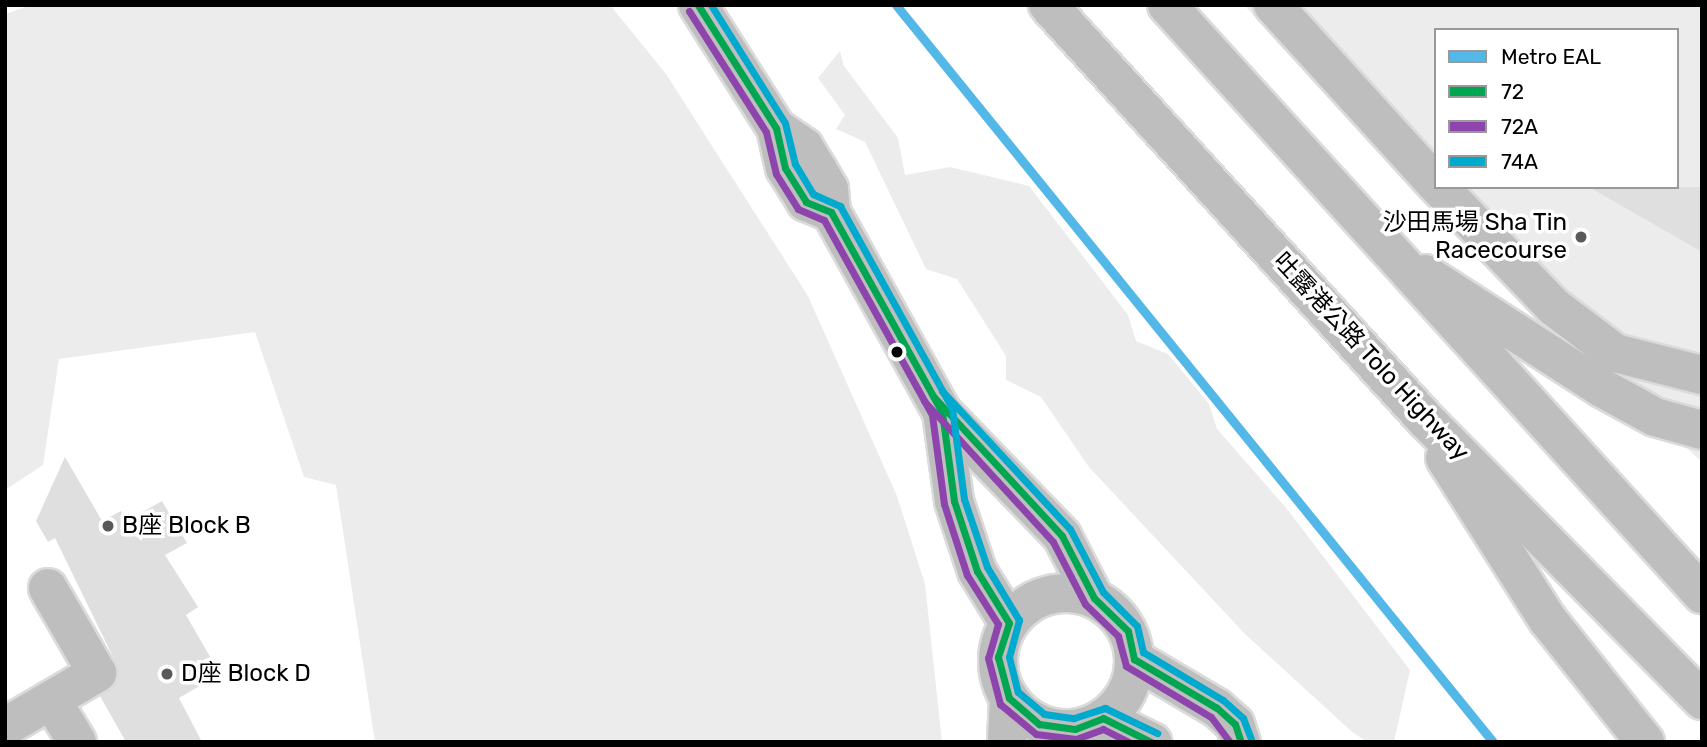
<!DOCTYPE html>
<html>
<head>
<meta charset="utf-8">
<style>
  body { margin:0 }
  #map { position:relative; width:1707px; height:747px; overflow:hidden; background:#fff; font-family:Rubik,"Noto Sans TC",sans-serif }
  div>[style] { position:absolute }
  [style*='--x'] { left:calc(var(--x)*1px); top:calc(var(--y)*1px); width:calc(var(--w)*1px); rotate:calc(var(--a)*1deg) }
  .green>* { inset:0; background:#ececec }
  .building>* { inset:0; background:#dfdfdf }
  .roads { filter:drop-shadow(2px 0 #dbdbdb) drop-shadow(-2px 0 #dbdbdb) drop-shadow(0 2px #dbdbdb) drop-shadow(0 -2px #dbdbdb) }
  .minor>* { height:38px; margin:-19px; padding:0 19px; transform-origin:19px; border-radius:19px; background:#bebebe }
  .major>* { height:38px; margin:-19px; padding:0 19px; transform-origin:19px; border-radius:19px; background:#bebebe }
  .major>.ring { margin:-19px; padding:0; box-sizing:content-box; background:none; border:38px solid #bebebe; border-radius:50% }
  .highway>* { height:38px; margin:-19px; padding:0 19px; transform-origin:19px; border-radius:19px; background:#bebebe }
  .bus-1>* { height:7px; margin:-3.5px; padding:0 3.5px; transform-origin:3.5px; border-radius:3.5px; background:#00a651 }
  .bus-2>* { height:7px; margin:-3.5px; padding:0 3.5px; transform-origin:3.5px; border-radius:3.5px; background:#8e44ad }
  .bus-3>* { height:7px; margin:-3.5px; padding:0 3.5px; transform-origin:3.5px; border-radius:3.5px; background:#00a9ce }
  .metro-1>* { height:9px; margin:-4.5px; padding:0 4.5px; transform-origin:4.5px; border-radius:4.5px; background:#53b7e8 }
  .dots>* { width:19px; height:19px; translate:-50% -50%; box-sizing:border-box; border:4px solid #fff; border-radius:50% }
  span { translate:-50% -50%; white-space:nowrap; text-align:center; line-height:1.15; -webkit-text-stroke:7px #fff; paint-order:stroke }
  .poi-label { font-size:24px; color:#000 }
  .right { translate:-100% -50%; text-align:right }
  .left { translate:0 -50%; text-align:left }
  .street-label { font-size:24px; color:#000 }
  .frame { position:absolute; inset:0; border:7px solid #000; pointer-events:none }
  .legend { position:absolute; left:1434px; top:28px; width:245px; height:161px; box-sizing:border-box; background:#fff; border:2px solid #999; margin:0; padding:9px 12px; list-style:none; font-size:21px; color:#000 }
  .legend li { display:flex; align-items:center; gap:14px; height:35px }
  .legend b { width:35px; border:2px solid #999 }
</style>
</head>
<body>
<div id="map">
  <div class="green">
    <i style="clip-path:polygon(31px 5px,610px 5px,666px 74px,808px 296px,897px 496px,925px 584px,942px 742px,375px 742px,336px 485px,304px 477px,255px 332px,59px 359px,43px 465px,5px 490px,5px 14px)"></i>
    <i style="clip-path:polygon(evenodd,1244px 5px,1702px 5px,1702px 462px,1488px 265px,1244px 5px,1436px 30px,1677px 30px,1677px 187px,1436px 187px,1436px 30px)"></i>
    <i style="clip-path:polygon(840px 51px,844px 66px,898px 138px,905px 175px,950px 167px,1029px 186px,1128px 315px,1136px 341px,1168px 354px,1209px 404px,1217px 429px,1287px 509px,1410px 670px,1394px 742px,1367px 742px,1351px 731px,1244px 633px,1089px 467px,1041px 397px,1006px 380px,1006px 356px,957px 279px,926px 269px,865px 142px,836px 129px,845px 115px,818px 78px)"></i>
  </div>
  <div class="building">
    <i style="clip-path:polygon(1589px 187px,1702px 187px,1702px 252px)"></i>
    <i style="clip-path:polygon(65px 457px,102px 521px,121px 511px,127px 521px,162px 501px,187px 543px,165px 555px,198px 607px,186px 615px,220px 674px,179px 698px,202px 742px,126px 742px,100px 696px,116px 683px,116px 663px,55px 538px,48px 542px,36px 521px)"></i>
  </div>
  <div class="roads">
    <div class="minor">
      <i style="--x:1273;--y:5;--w:242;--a:47.7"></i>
      <i style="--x:1439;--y:187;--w:166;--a:46.2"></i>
      <i style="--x:1554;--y:307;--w:76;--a:37"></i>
      <i style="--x:1615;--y:353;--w:90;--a:14.2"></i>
      <i style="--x:52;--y:701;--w:48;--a:58.6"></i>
      <i style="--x:5;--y:727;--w:107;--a:-30.4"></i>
      <i style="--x:97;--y:673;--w:98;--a:-120"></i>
      <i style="--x:1007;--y:742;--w:44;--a:-87.4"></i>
      <i style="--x:1073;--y:742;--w:13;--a:-81"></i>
    </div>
    <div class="major">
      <i style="--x:698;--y:5;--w:146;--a:57.6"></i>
      <i style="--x:776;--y:128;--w:41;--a:77.3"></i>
      <i style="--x:785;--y:168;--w:40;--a:58"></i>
      <i style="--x:806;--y:202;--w:27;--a:22"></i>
      <i style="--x:776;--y:128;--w:34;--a:34"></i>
      <i style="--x:804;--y:147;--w:27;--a:59"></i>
      <i style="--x:818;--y:170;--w:22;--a:60"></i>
      <i style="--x:829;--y:189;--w:23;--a:85"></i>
      <i style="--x:831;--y:212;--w:229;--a:61"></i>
      <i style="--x:942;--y:412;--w:173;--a:45.9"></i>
      <i style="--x:1062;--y:536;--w:70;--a:62.7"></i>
      <i style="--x:942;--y:412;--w:90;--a:82.3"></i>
      <i style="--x:954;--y:501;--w:74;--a:71.8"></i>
      <i style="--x:977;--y:571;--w:61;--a:58.4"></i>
      <i class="ring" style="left:998px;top:593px;width:98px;height:98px"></i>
      <i style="--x:1134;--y:659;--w:96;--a:30.6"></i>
      <i style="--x:1217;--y:708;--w:24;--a:42"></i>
      <i style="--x:1235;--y:724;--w:19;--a:72"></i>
      <i style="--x:1103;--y:718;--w:55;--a:26.1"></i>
    </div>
    <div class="highway">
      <i style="--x:1048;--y:5;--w:560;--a:47.68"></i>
      <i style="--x:1425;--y:419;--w:395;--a:45.4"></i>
      <i style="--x:1167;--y:5;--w:796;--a:47.75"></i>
      <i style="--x:1425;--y:274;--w:211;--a:32.8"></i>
      <i style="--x:1602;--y:388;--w:60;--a:28.7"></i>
      <i style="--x:1655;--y:417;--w:49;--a:15.5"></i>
      <i style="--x:1445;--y:458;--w:192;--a:57.6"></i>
      <i style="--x:1548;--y:620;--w:156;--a:51.5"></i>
    </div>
  </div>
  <div class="bus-1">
    <i style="--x:698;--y:5;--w:146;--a:57.6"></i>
    <i style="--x:776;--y:128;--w:41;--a:77.3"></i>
    <i style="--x:785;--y:168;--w:40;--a:58"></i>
    <i style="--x:806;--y:202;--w:27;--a:22"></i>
    <i style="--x:831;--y:212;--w:229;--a:61"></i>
    <i style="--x:942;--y:412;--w:90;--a:82.3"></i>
    <i style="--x:954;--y:501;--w:74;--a:71.8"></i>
    <i style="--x:977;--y:571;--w:61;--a:58.4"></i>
    <i style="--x:1009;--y:623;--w:36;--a:108"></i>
    <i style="--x:998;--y:657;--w:42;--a:75"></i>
    <i style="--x:1009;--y:698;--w:40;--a:41"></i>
    <i style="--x:1039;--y:724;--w:36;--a:8"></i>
    <i style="--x:1075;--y:729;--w:30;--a:-21"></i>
    <i style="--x:1103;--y:718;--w:54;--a:26.6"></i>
    <i style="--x:933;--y:396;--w:190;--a:47.3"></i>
    <i style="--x:1062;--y:536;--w:70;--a:62.7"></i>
    <i style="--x:1094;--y:598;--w:47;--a:44.1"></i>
    <i style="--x:1128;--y:631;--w:29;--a:78"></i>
    <i style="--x:1134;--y:659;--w:96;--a:30.6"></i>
    <i style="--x:1217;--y:708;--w:24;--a:42"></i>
    <i style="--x:1235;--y:724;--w:19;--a:72"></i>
  </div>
  <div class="bus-2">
    <i style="--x:689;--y:11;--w:143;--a:57.5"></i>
    <i style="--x:766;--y:132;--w:43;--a:76.6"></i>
    <i style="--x:776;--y:174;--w:41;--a:57.8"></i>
    <i style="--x:798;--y:209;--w:28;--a:23"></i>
    <i style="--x:824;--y:220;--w:223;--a:61"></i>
    <i style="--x:932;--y:415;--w:90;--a:82.3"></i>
    <i style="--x:944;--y:504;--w:75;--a:72.1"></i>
    <i style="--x:967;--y:575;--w:58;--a:57.7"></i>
    <i style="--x:998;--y:624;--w:35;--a:106"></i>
    <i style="--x:988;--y:658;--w:48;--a:75.4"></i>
    <i style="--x:1000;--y:704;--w:47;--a:39.8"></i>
    <i style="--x:1036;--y:734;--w:40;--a:7.1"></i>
    <i style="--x:1076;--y:739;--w:29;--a:-20"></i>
    <i style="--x:1103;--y:729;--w:28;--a:27"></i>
    <i style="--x:924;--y:401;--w:191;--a:47.5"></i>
    <i style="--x:1053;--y:542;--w:70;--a:62.7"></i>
    <i style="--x:1085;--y:604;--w:46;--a:44.1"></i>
    <i style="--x:1118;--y:636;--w:31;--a:75"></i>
    <i style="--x:1126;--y:666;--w:99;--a:31"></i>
    <i style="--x:1211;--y:717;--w:31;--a:53"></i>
  </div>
  <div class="bus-3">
    <i style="--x:711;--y:5;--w:139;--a:57.9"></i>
    <i style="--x:785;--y:123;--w:42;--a:76.3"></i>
    <i style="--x:795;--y:164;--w:35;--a:59"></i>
    <i style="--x:813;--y:194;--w:30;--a:24"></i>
    <i style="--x:840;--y:206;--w:231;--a:61"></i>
    <i style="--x:952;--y:408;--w:92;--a:82.5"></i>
    <i style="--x:964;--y:499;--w:72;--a:71.3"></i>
    <i style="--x:987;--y:567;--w:62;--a:58.9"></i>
    <i style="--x:1019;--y:620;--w:38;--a:105"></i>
    <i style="--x:1009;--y:657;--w:36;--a:76"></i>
    <i style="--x:1018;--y:692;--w:34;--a:40"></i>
    <i style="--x:1044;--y:714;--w:30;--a:8"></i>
    <i style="--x:1074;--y:718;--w:33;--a:-18"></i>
    <i style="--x:1105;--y:708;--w:58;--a:25.7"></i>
    <i style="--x:942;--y:391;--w:188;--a:47.2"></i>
    <i style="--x:1070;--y:529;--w:71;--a:62.4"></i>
    <i style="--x:1103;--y:592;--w:48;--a:45"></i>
    <i style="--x:1137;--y:626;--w:27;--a:77"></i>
    <i style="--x:1143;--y:652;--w:93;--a:31"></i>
    <i style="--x:1223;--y:700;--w:27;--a:42"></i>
    <i style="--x:1243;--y:718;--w:22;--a:69"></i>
  </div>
  <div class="metro-1">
    <i style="--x:896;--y:5;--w:948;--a:50.99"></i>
  </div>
  <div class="dots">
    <i style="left:1581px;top:237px;background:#595959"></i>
    <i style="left:897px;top:352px;background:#000"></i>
    <i style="left:108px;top:526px;background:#595959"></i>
    <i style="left:167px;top:674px;background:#595959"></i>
  </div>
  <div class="poi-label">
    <span class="right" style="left:1567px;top:237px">沙田馬場 Sha Tin<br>Racecourse</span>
    <span class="left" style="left:122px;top:526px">B座 Block B</span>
    <span class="left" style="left:181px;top:674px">D座 Block D</span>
  </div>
  <div class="street-label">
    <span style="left:1371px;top:357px;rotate:47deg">吐露港公路 Tolo Highway</span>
  </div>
  <div class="frame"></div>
  <ul class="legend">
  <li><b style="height:9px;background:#53b7e8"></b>Metro EAL</li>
  <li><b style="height:9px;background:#00a651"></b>72</li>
  <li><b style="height:9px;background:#8e44ad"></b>72A</li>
  <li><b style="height:9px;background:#00a9ce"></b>74A</li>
  </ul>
</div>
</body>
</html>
